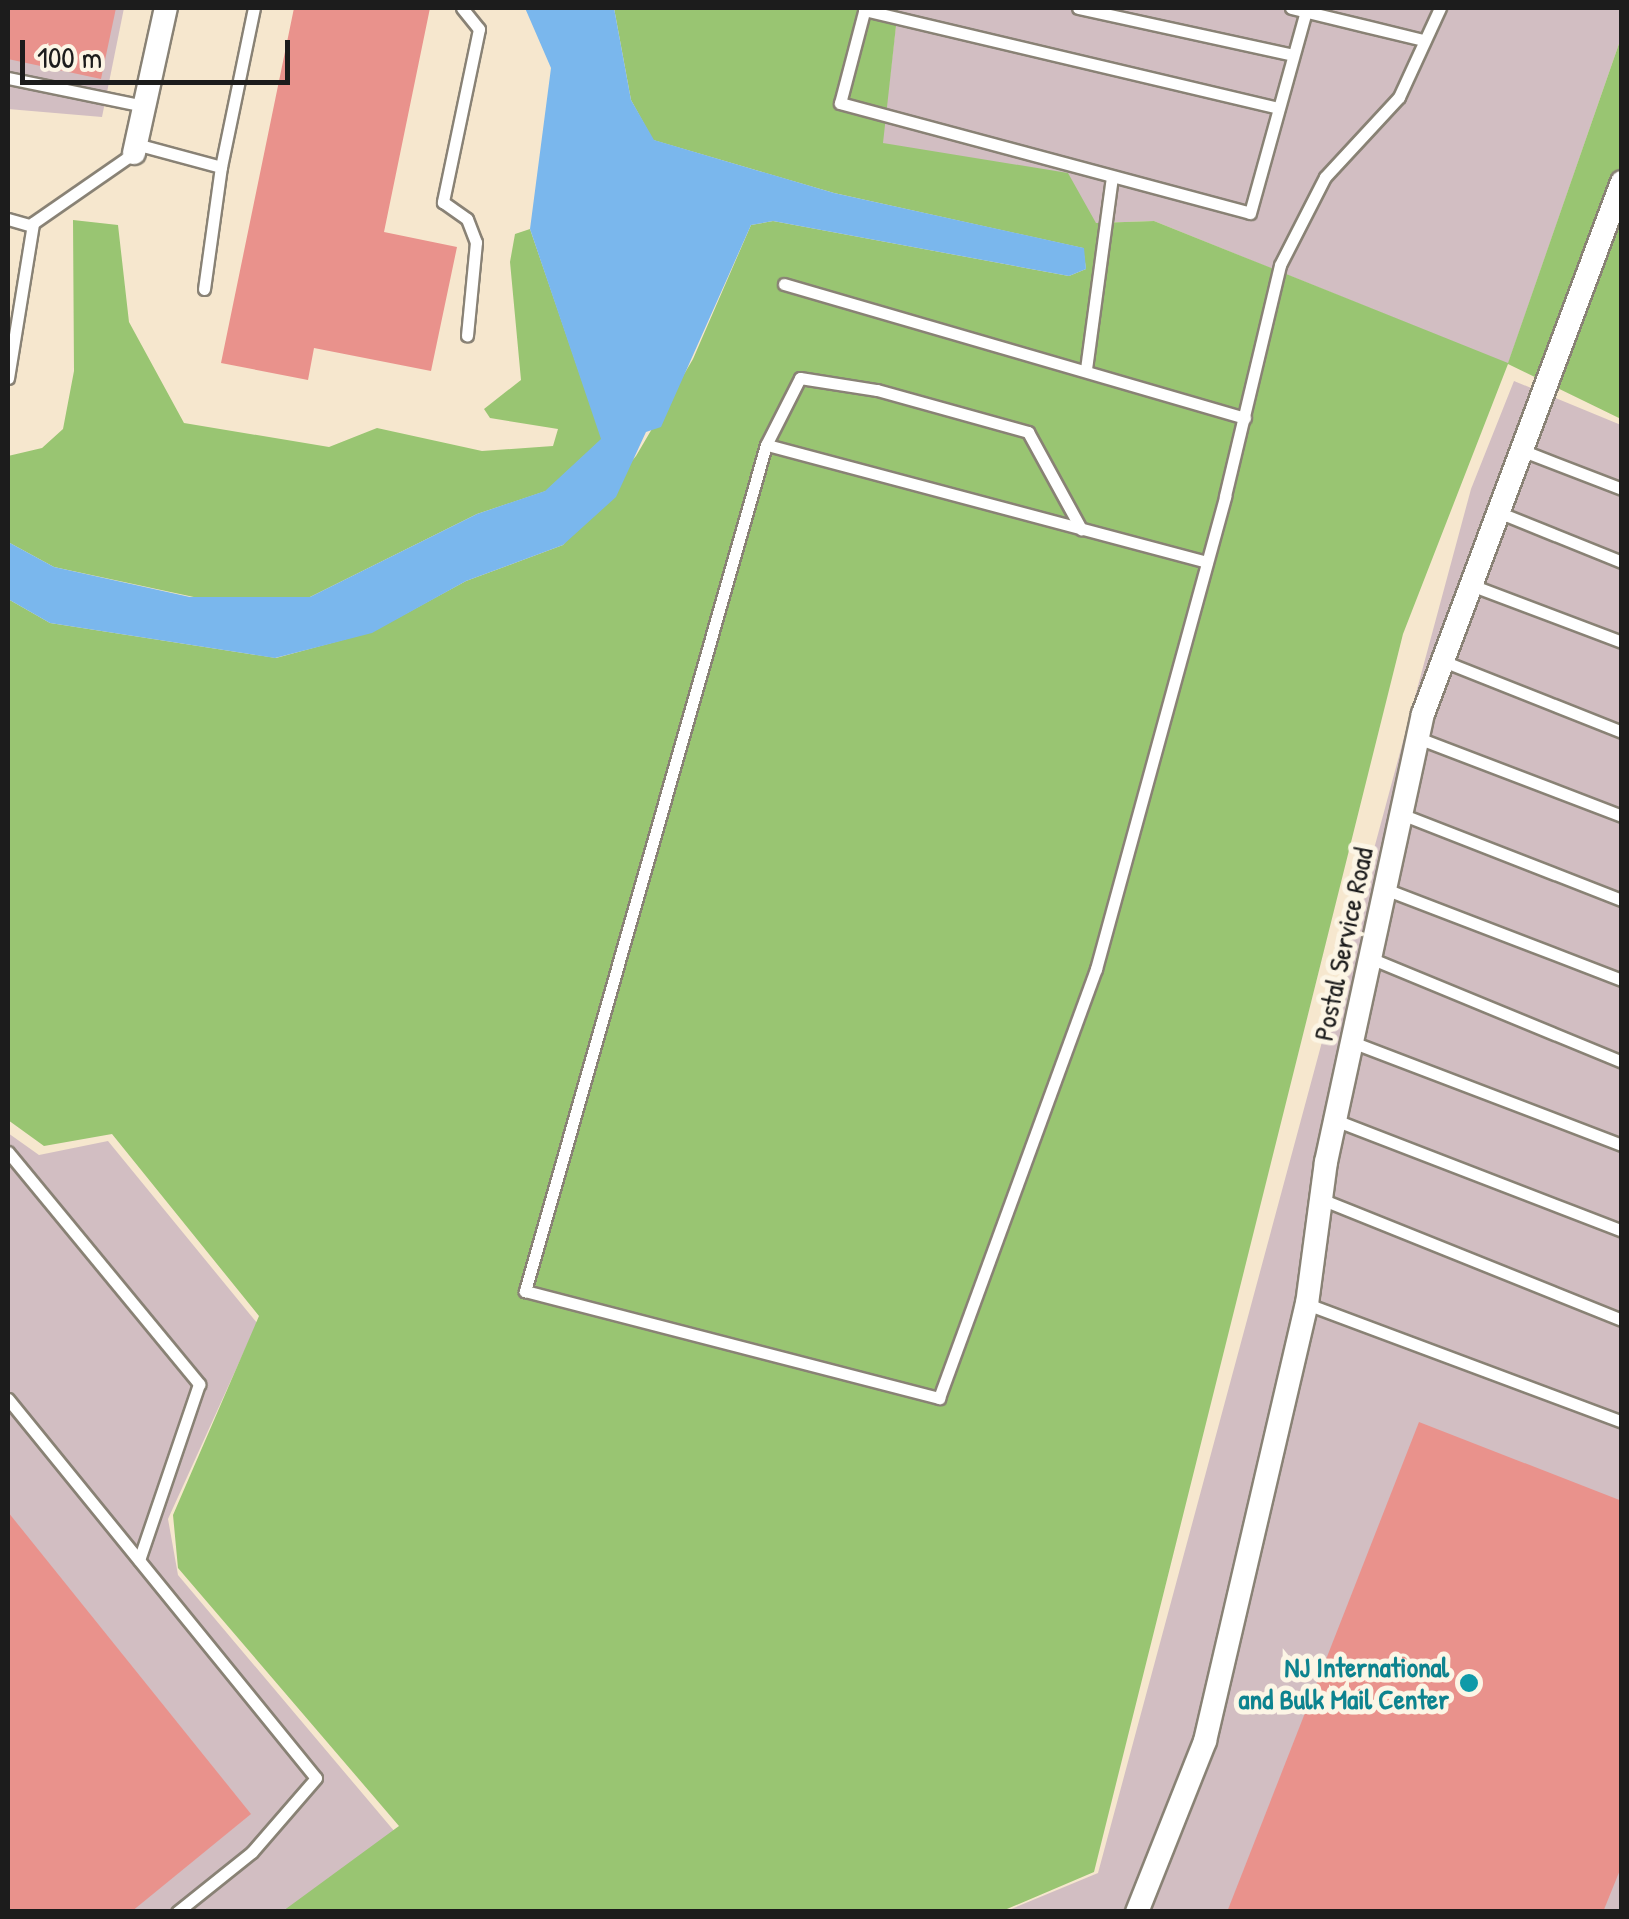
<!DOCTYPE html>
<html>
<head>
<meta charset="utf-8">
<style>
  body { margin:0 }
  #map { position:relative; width:1629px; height:1919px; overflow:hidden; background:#f6e7ce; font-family:"Patrick Hand",sans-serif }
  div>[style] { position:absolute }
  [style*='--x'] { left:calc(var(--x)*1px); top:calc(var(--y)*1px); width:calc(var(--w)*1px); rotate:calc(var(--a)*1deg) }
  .industrial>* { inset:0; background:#d2bec2 }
  .green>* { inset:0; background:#99c572 }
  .water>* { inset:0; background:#7ab7ed }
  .building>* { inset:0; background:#e9928c }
  .roads { filter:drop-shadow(2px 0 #898275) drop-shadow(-2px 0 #898275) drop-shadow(0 2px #898275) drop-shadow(0 -2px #898275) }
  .lane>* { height:11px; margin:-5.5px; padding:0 5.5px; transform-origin:5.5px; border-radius:5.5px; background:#fff }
  .street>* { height:22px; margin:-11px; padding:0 11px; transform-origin:11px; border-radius:11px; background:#fff }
  .dots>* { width:28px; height:28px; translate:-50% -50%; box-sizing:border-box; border:5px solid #fcf5e5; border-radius:50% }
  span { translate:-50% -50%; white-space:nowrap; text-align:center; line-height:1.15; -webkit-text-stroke:10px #fcf5e5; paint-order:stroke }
  .street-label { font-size:28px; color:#1c1c1c }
  .culture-label { font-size:28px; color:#0d838f; font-weight:700 }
  .right { translate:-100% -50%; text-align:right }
  .frame { position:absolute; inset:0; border:10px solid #1c1c1c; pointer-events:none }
  .scale { position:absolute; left:20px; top:40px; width:270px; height:45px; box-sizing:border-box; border:5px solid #1c1c1c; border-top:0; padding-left:12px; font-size:30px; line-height:35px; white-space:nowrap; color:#1c1c1c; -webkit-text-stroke:8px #fcf5e5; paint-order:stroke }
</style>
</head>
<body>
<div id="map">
  <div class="industrial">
    <i style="clip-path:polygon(8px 8px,124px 8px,102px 117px,8px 109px)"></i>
    <i style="clip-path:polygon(898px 8px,1621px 8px,1621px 38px,1508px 364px,1154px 221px,1096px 223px,882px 143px)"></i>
    <i style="clip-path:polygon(1514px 381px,1621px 425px,1621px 1911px,1004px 1912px,1098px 1873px,1471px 489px)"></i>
    <i style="clip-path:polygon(8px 1133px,39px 1155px,108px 1141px,257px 1323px,168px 1519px,178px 1575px,395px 1832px,285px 1911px,8px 1911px)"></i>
  </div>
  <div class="green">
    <i style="clip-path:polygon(614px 8px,898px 8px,883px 143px,1068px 173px,1096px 223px,1154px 221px,1508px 363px,1621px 38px,1621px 419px,1508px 364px,1403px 634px,1094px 1872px,1000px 1912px,283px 1911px,399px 1826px,178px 1568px,173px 1515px,259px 1316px,112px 1134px,44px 1146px,8px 1120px,8px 599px,50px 623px,276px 658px,372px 632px,466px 581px,563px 545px,636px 456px,693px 359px,751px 225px,773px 221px,1069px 276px,1086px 269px,1083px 248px,834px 193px,653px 140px,631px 100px)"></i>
    <i style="clip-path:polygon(73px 220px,118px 225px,129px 322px,184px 423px,329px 447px,377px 428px,482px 451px,553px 446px,558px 429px,490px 418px,484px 409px,521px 380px,510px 262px,515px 234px,530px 229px,602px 439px,546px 491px,477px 514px,310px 597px,217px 602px,54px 567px,8px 542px,8px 456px,42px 448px,63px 429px,74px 371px)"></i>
  </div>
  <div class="water">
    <i style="clip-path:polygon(525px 8px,614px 8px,631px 100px,654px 140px,834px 193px,1084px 248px,1086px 269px,1069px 276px,773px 221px,751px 225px,661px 427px,646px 432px,616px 497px,563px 545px,466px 581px,372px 633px,275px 658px,50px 623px,8px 599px,8px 542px,54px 567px,190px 597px,310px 597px,477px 514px,545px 491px,601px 439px,530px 229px,551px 68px)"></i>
  </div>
  <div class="building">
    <i style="clip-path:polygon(8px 8px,116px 8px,101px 79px,8px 59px)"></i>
    <i style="clip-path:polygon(294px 8px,430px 8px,384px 232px,457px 247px,431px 371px,314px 348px,308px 380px,221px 363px)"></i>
    <i style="clip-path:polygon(1419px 1422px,1622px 1501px,1622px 1865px,1603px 1912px,1227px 1912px)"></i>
    <i style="clip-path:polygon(8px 1512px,251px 1814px,131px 1912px,8px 1912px)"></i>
  </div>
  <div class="roads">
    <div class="lane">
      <i style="--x:462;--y:8;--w:27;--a:51"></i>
      <i style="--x:479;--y:29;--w:177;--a:101.8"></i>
      <i style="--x:443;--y:202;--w:29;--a:35"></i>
      <i style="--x:467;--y:219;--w:25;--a:69"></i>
      <i style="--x:476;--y:242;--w:94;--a:95.5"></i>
      <i style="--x:865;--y:8;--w:98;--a:104.7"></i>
      <i style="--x:840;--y:103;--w:424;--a:15"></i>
      <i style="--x:1250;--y:213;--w:210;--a:-74.5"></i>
      <i style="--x:1078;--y:8;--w:220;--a:12.3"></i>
      <i style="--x:1291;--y:8;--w:136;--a:13.6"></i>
      <i style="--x:864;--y:10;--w:426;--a:13.3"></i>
      <i style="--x:8;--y:78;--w:139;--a:11.6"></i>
      <i style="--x:136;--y:144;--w:88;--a:15.1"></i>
      <i style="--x:221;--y:167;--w:162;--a:-78.3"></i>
      <i style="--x:8;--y:219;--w:25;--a:16"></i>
      <i style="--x:784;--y:284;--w:480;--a:16.2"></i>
      <i style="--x:204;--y:289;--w:123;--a:-82.1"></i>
      <i style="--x:1086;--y:369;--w:194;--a:-82.3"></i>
      <i style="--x:8;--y:378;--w:157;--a:-80.8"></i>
      <i style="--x:33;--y:223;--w:123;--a:-34.7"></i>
      <i style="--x:766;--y:445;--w:75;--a:-63.1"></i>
      <i style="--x:800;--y:378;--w:78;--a:8.9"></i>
      <i style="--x:877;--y:390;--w:157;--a:15.5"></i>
      <i style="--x:1028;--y:432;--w:111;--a:61.3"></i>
      <i style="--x:1521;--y:450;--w:108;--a:21.1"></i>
      <i style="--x:1498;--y:512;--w:134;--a:22"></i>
      <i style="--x:1207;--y:562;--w:456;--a:-165.1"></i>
      <i style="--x:766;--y:445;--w:880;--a:105.9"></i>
      <i style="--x:525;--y:1291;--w:428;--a:14.5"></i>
      <i style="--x:939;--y:1398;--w:457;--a:-69.9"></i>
      <i style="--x:1096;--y:969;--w:490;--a:-74.7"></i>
      <i style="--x:1225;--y:496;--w:237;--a:-76.6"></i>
      <i style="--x:1280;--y:265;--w:99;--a:-62.9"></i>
      <i style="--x:1325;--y:177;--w:109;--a:-47.2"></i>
      <i style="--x:1399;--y:97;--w:98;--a:-65.3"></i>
      <i style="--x:1471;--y:585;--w:161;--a:20.7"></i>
      <i style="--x:1443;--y:661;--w:193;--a:21.6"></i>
      <i style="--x:1418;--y:738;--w:218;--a:20.9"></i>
      <i style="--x:1401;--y:814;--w:237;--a:21.3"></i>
      <i style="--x:1385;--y:889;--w:254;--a:21"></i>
      <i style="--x:1370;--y:958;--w:273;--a:22.4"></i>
      <i style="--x:1352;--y:1042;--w:289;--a:20.9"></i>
      <i style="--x:1335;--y:1120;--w:308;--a:21.1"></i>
      <i style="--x:8;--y:1152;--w:301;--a:50.5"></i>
      <i style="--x:199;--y:1384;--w:186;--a:108.8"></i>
      <i style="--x:1321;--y:1199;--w:324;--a:21.9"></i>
      <i style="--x:1307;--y:1304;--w:336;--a:20.5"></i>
      <i style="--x:8;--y:1399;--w:488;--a:50.9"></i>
      <i style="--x:316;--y:1778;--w:98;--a:130.9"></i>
      <i style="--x:252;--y:1852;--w:96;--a:141.3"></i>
    </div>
    <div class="street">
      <i style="--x:134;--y:153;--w:148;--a:-77.6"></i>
      <i style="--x:1137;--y:1912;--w:184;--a:-68.3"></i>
      <i style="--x:1205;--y:1741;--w:449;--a:-76.9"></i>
      <i style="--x:1307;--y:1304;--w:143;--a:-82.4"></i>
      <i style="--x:1326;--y:1162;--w:458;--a:-77.8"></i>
      <i style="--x:1423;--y:714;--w:568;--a:-69.49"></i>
    </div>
  </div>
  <div class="dots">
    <i style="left:1469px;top:1683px;background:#0f9aa8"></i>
  </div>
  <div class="street-label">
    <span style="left:1343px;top:944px;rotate:-78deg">Postal Service Road</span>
  </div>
  <div class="culture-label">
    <span class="right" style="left:1449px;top:1683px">NJ International<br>and Bulk Mail Center</span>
  </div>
  <div class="frame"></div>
  <div class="scale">100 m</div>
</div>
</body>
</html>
